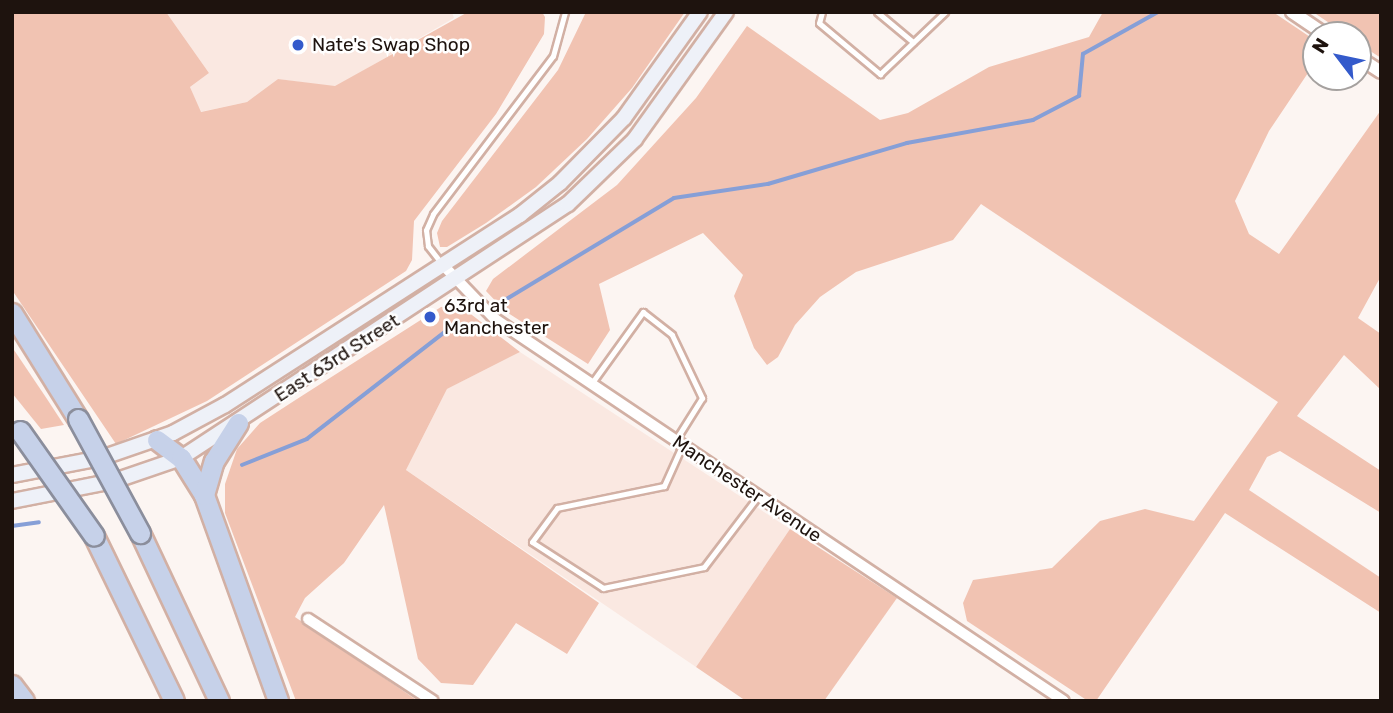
<!DOCTYPE html>
<html>
<head>
<meta charset="utf-8">
<style>
  body { margin:0 }
  #map { position:relative; width:1393px; height:713px; overflow:hidden; background:#fcf5f2; font-family:Rubik,sans-serif }
  div>[style] { position:absolute }
  [style*='--x'] { left:calc(var(--x)*1px); top:calc(var(--y)*1px); width:calc(var(--w)*1px); rotate:calc(var(--a)*1deg) }
  .built>* { inset:0; background:#fae8e1 }
  .green>* { inset:0; background:#f1c3b2 }
  .stream>* { height:3.5px; margin:-1.75px; padding:0 1.75px; transform-origin:1.75px; border-radius:1.75px; background:#869fd7 }
  .roads { filter:drop-shadow(2px 0 #d2b0a4) drop-shadow(-2px 0 #d2b0a4) drop-shadow(0 2px #d2b0a4) drop-shadow(0 -2px #d2b0a4) }
  .service>* { height:5px; margin:-2.5px; padding:0 2.5px; transform-origin:2.5px; border-radius:2.5px; background:#fff }
  .minor>* { height:10px; margin:-5px; padding:0 5px; transform-origin:5px; border-radius:5px; background:#fff }
  .tertiary>* { height:12px; margin:-6px; padding:0 6px; transform-origin:6px; border-radius:6px; background:#fff }
  .secondary>* { height:14px; margin:-7px; padding:0 7px; transform-origin:7px; border-radius:7px; background:#eef1f8 }
  .motorway>* { height:19px; margin:-9.5px; padding:0 9.5px; transform-origin:9.5px; border-radius:9.5px; background:#c6d1e9 }
  .bridges { filter:drop-shadow(2px 0 #8b8e9c) drop-shadow(-2px 0 #8b8e9c) drop-shadow(0 2px #8b8e9c) drop-shadow(0 -2px #8b8e9c) }
  .motorway-bridge>* { height:19px; margin:-9.5px; padding:0 9.5px; transform-origin:9.5px; border-radius:9.5px; background:#c6d1e9 }
  .dots>* { width:19px; height:19px; translate:-50% -50%; box-sizing:border-box; border:4px solid #fff; border-radius:50% }
  span { translate:-50% -50%; white-space:nowrap; text-align:center; line-height:1.15; -webkit-text-stroke:5px #fff; paint-order:stroke }
  .poi-label { font-size:19px; color:#1e130e }
  .left { translate:0 -50%; text-align:left }
  .street-label { font-size:19px; color:#1e130e }
  .frame { position:absolute; inset:0; border:14px solid #1e130e; pointer-events:none }
  .north { position:absolute; left:1302px; top:21px; width:70px; height:70px; box-sizing:border-box; background:#fff; border:2px solid #a5a19f; border-radius:50%; rotate:302deg; font-size:19px; font-weight:700; line-height:28px; text-align:center; color:#1e130e }
  .north::after { content:''; display:block; margin:auto; width:24px; height:32px; background:#345acb; clip-path:polygon(50% 0,100% 100%,50% 72%,0 100%) }
</style>
</head>
<body>
<div id="map">
  <div class="built">
    <i style="clip-path:polygon(166px 12px,452px 12px,454px 18px,335px 87px,278px 79px,247px 102px,200px 112px,190px 87px,209px 73px)"></i>
    <i style="clip-path:polygon(520px 352px,790px 529px,696px 667px,406px 470px,447px 389px)"></i>
  </div>
  <div class="green">
    <i style="clip-path:polygon(12px 12px,166px 12px,209px 73px,190px 87px,201px 112px,247px 102px,278px 79px,335px 86px,468px 12px,542px 12px,545px 17px,544px 34px,496px 114px,414px 221px,412px 260px,406px 271px,207px 401px,116px 444px,12px 290px)"></i>
    <i style="clip-path:polygon(586px 12px,685px 12px,632px 88px,587px 139px,536px 187px,486px 223px,447px 247px,440px 247px,437px 233px,442px 221px,558px 70px)"></i>
    <i style="clip-path:polygon(1103px 12px,1273px 12px,1316px 41px,1316px 61px,1269px 131px,1235px 201px,1249px 234px,1279px 254px,1381px 110px,1381px 276px,1358px 318px,1381px 334px,1381px 390px,1344px 355px,1297px 416px,1381px 471px,1381px 513px,1280px 451px,1267px 457px,1249px 490px,1381px 578px,1381px 613px,1225px 513px,1096px 701px,1088px 701px,967px 621px,963px 603px,973px 580px,1052px 568px,1100px 521px,1145px 509px,1194px 521px,1278px 402px,981px 204px,953px 240px,856px 272px,820px 297px,795px 325px,778px 357px,767px 365px,754px 348px,734px 296px,743px 275px,703px 233px,599px 284px,610px 330px,588px 364px,505px 311px,486px 291px,493px 279px,617px 185px,696px 98px,747px 26px,880px 120px,908px 113px,989px 67px,1089px 37px)"></i>
    <i style="clip-path:polygon(1313px 12px,1381px 12px,1381px 58px,1358px 43px,1358px 35px,1347px 35px)"></i>
    <i style="clip-path:polygon(459px 305px,520px 352px,447px 389px,406px 470px,599px 603px,567px 654px,516px 623px,473px 685px,441px 683px,418px 659px,384px 505px,344px 563px,305px 598px,295px 617px,418px 701px,296px 701px,225px 513px,225px 484px,237px 449px,260px 423px,297px 399px,441px 307px)"></i>
    <i style="clip-path:polygon(12px 347px,47px 399px,64px 425px,41px 429px,12px 393px)"></i>
    <i style="clip-path:polygon(790px 529px,897px 598px,824px 701px,746px 701px,696px 667px)"></i>
  </div>
  <div class="stream">
    <i style="--x:505;--y:300;--w:197;--a:-31.1"></i>
    <i style="--x:674;--y:198;--w:95;--a:-8.5"></i>
    <i style="--x:768;--y:184;--w:145;--a:-16.4"></i>
    <i style="--x:907;--y:143;--w:128;--a:-10.3"></i>
    <i style="--x:1033;--y:120;--w:52;--a:-27.6"></i>
    <i style="--x:1079;--y:96;--w:42;--a:-84.6"></i>
    <i style="--x:1083;--y:54;--w:86;--a:-29.2"></i>
    <i style="--x:242;--y:465;--w:70;--a:-21.8"></i>
    <i style="--x:307;--y:439;--w:181;--a:-37.8"></i>
    <i style="--x:12;--y:526;--w:27;--a:-8"></i>
  </div>
  <div class="roads">
    <div class="service">
      <i style="--x:822;--y:12;--w:11;--a:105"></i>
      <i style="--x:819;--y:23;--w:80;--a:39.9"></i>
      <i style="--x:880;--y:74;--w:90;--a:-43.6"></i>
      <i style="--x:877;--y:12;--w:47;--a:39.8"></i>
      <i style="--x:442;--y:264;--w:23;--a:-128"></i>
      <i style="--x:428;--y:246;--w:16;--a:-97"></i>
      <i style="--x:426;--y:230;--w:17;--a:-66"></i>
      <i style="--x:433;--y:214;--w:198;--a:-52.8"></i>
      <i style="--x:553;--y:56;--w:46;--a:-74.7"></i>
      <i style="--x:591;--y:384;--w:89;--a:-54.2"></i>
      <i style="--x:643;--y:312;--w:37;--a:38"></i>
      <i style="--x:672;--y:335;--w:70;--a:64.5"></i>
      <i style="--x:702;--y:398;--w:51;--a:122.1"></i>
      <i style="--x:682;--y:446;--w:44;--a:114.2"></i>
      <i style="--x:664;--y:486;--w:109;--a:168.4"></i>
      <i style="--x:557;--y:508;--w:42;--a:126.3"></i>
      <i style="--x:532;--y:542;--w:85;--a:32.9"></i>
      <i style="--x:603;--y:588;--w:103;--a:-11.7"></i>
      <i style="--x:704;--y:567;--w:89;--a:-52.7"></i>
    </div>
    <div class="minor">
      <i style="--x:442;--y:264;--w:76;--a:46.1"></i>
      <i style="--x:495;--y:319;--w:685;--a:33.88"></i>
      <i style="--x:308;--y:619;--w:149;--a:33.3"></i>
    </div>
    <div class="tertiary">
      <i style="--x:1292;--y:12;--w:41;--a:34.1"></i>
      <i style="--x:1358;--y:57;--w:27;--a:33"></i>
    </div>
    <div class="secondary">
      <i style="--x:12;--y:475;--w:91;--a:-10.8"></i>
      <i style="--x:101;--y:458;--w:76;--a:-19.1"></i>
      <i style="--x:173;--y:433;--w:59;--a:-28.3"></i>
      <i style="--x:225;--y:405;--w:351;--a:-32.8"></i>
      <i style="--x:520;--y:215;--w:51;--a:-38.7"></i>
      <i style="--x:560;--y:183;--w:91;--a:-45.4"></i>
      <i style="--x:624;--y:118;--w:130;--a:-54.4"></i>
      <i style="--x:12;--y:501;--w:104;--a:-11.1"></i>
      <i style="--x:114;--y:481;--w:71;--a:-18.9"></i>
      <i style="--x:181;--y:458;--w:463;--a:-33.3"></i>
      <i style="--x:568;--y:204;--w:93;--a:-44.1"></i>
      <i style="--x:635;--y:139;--w:156;--a:-54.4"></i>
    </div>
    <div class="motorway">
      <i style="--x:12;--y:313;--w:125;--a:58.1"></i>
      <i style="--x:157;--y:440;--w:30;--a:37"></i>
      <i style="--x:181;--y:458;--w:44;--a:58.1"></i>
      <i style="--x:204;--y:495;--w:219;--a:70.2"></i>
      <i style="--x:204;--y:495;--w:35;--a:-74"></i>
      <i style="--x:214;--y:461;--w:45;--a:-57.7"></i>
      <i style="--x:140;--y:533;--w:186;--a:64.8"></i>
      <i style="--x:94;--y:536;--w:183;--a:64.1"></i>
      <i style="--x:12;--y:685;--w:20;--a:53"></i>
    </div>
  </div>
  <div class="bridges">
    <div class="motorway-bridge">
      <i style="--x:78;--y:419;--w:130;--a:61.5"></i>
      <i style="--x:20;--y:431;--w:128;--a:54.8"></i>
    </div>
  </div>
  <div class="dots">
    <i style="left:298px;top:45px;background:#345acb"></i>
    <i style="left:430px;top:317px;background:#345acb"></i>
  </div>
  <div class="poi-label">
    <span class="left" style="left:312px;top:45px">Nate's Swap Shop</span>
    <span class="left" style="left:444px;top:317px">63rd at<br>Manchester</span>
  </div>
  <div class="street-label">
    <span style="left:337px;top:358px;rotate:-33deg">East 63rd Street</span>
    <span style="left:747px;top:489px;rotate:34deg">Manchester Avenue</span>
  </div>
  <div class="frame"></div>
  <div class="north">N</div>
</div>
</body>
</html>
